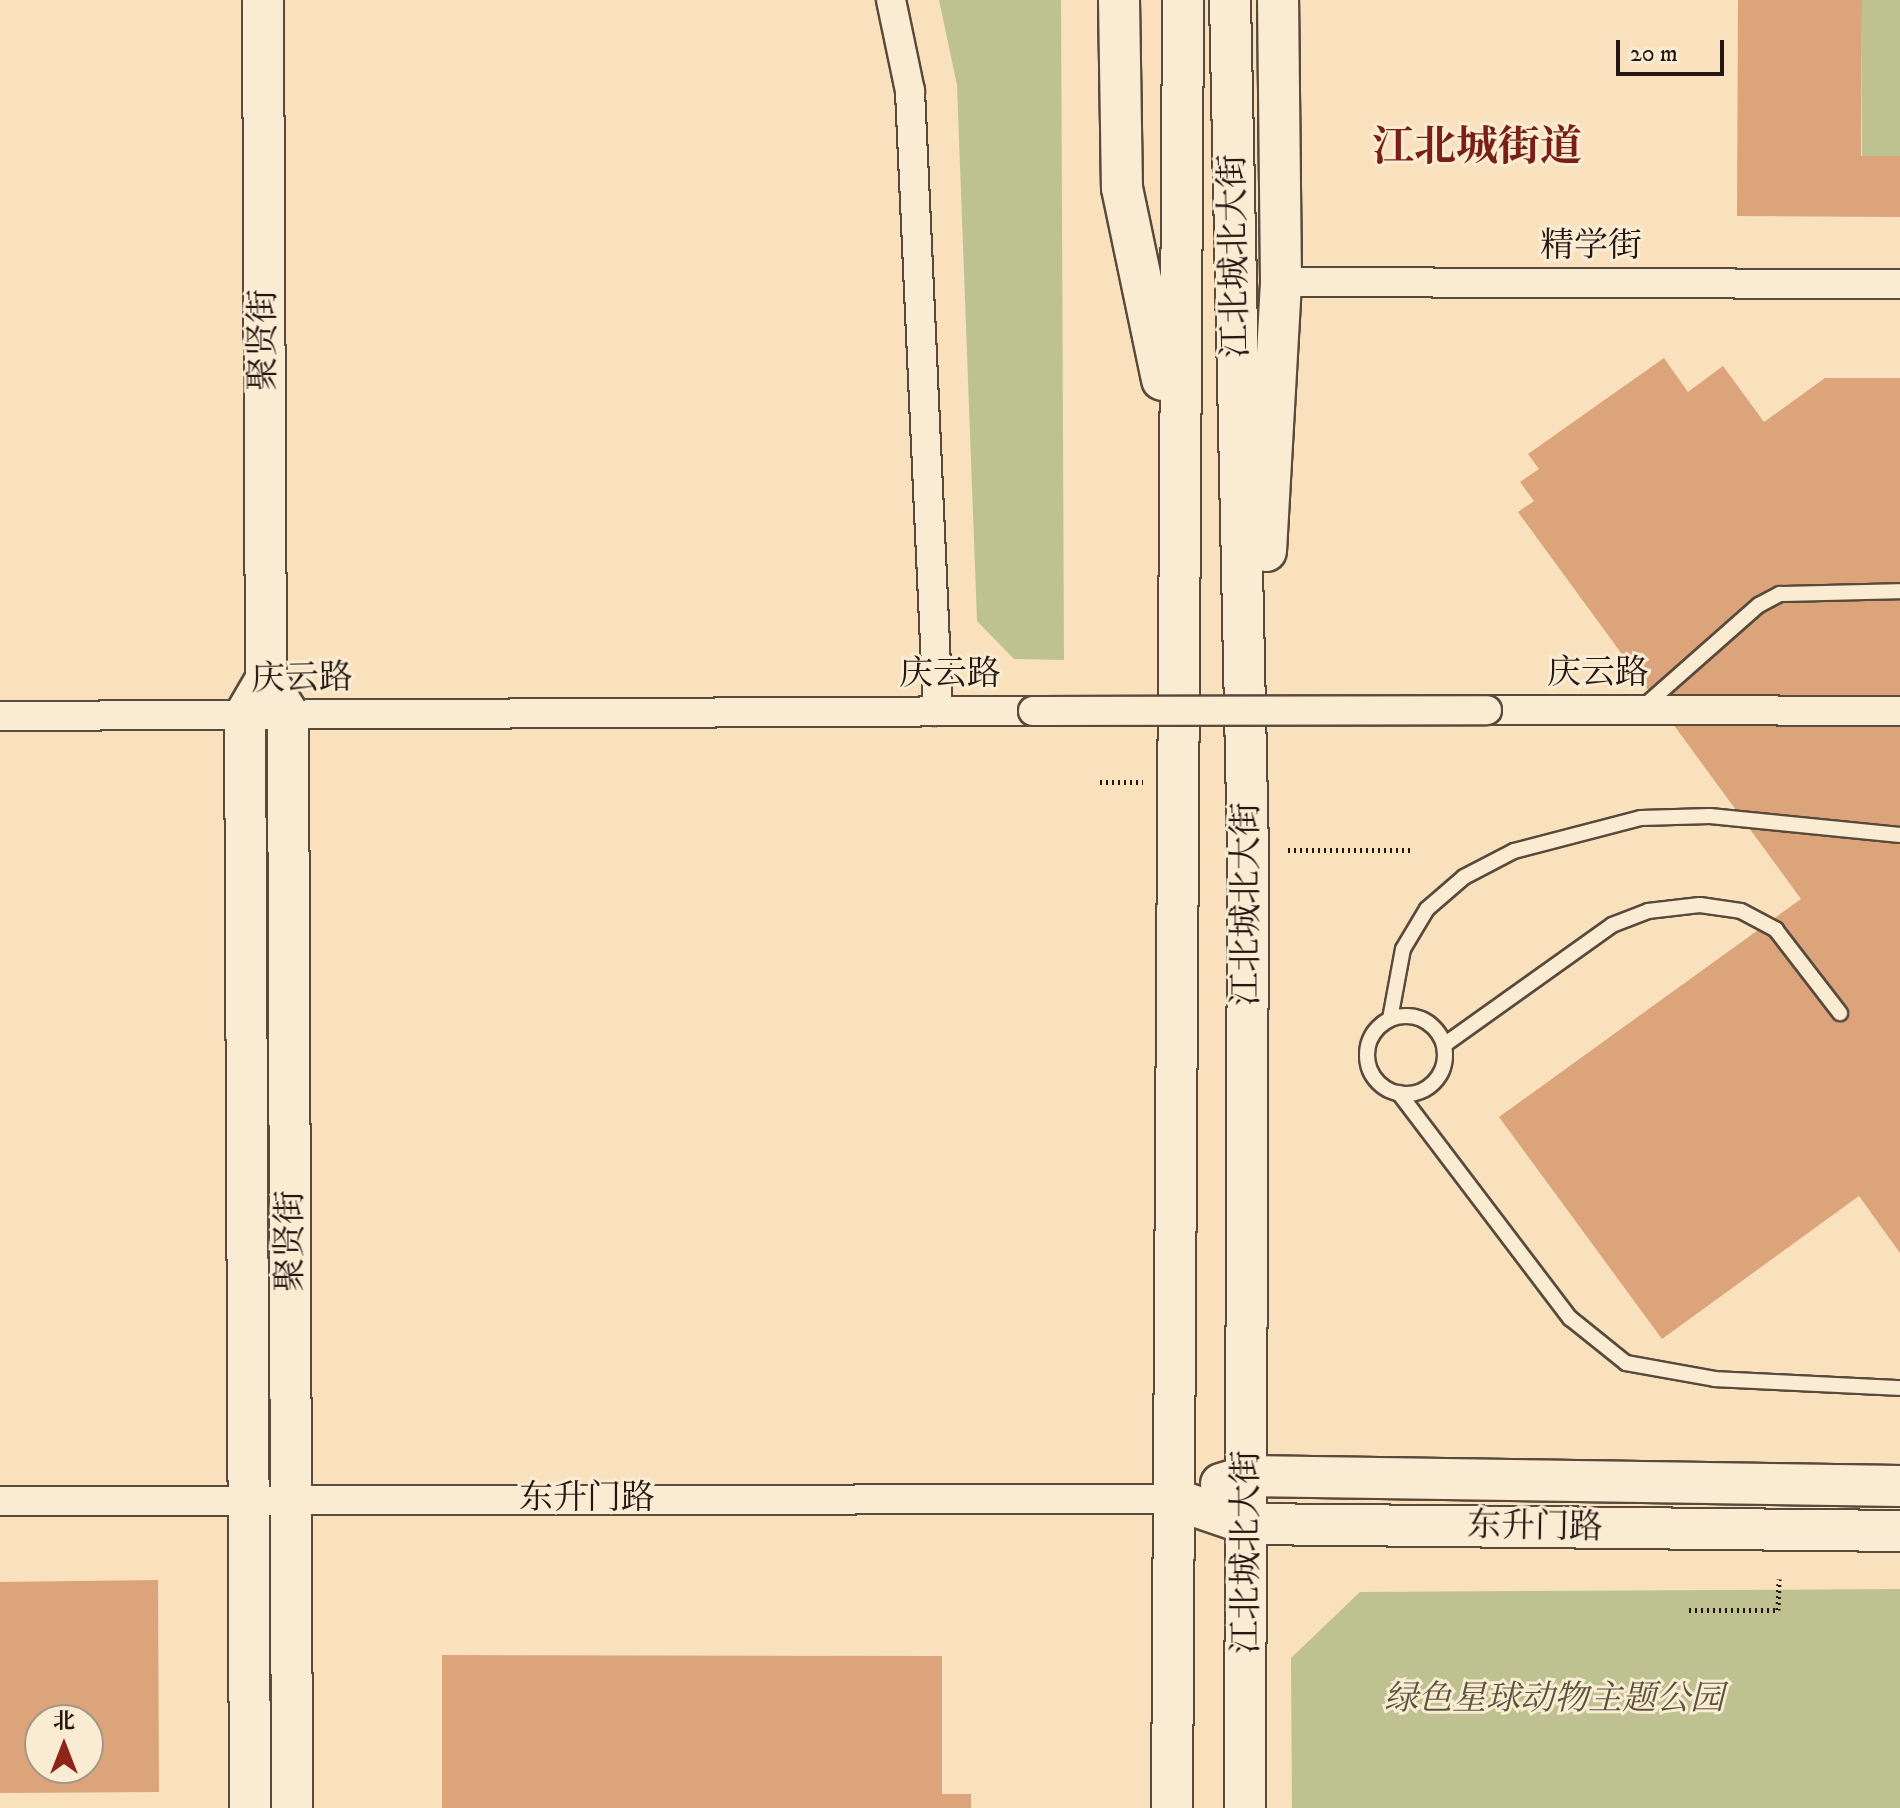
<!DOCTYPE html>
<html>
<head>
<meta charset="utf-8">
<style>
  body { margin:0 }
  #map { position:relative; width:1900px; height:1808px; overflow:hidden; background:#f8e1bc; font-family:"IM FELL DW Pica","Noto Serif SC",serif }
  div>[style] { position:absolute }
  [style*='--x'] { left:calc(var(--x)*1px); top:calc(var(--y)*1px); width:calc(var(--w)*1px); rotate:calc(var(--a)*1deg) }
  .green>* { inset:0; background:#bec290; transform-origin:0 0 }
  .building>* { inset:0; background:#dca47a }
  .path>* { height:5px; margin-top:-2.5px; transform-origin:0; background:repeating-linear-gradient(90deg,#241712 0 2px,transparent 0 6px) }
  .roads { filter:drop-shadow(2px 0 #594a3c) drop-shadow(-2px 0 #594a3c) drop-shadow(0 2px #594a3c) drop-shadow(0 -2px #594a3c) }
  .lane>* { height:14px; margin:-7px; padding:0 7px; transform-origin:7px; border-radius:7px; background:#faecd3 }
  .lane>.ring { margin:-7px; padding:0; box-sizing:content-box; background:none; border:14px solid #faecd3; border-radius:50% }
  .street>* { height:28px; margin:-14px; padding:0 14px; transform-origin:14px; border-radius:14px; background:#faecd3 }
  .secondary>* { height:40px; margin:-20px; padding:0 20px; transform-origin:20px; border-radius:20px; background:#faecd3 }
  .bridges { filter:drop-shadow(2px 0 #594a3c) drop-shadow(-2px 0 #594a3c) drop-shadow(0 2px #594a3c) drop-shadow(0 -2px #594a3c) }
  .street-bridge>* { height:28px; margin:-14px; padding:0 14px; transform-origin:14px; border-radius:14px; background:#faecd3 }
  span { translate:-50% -50%; white-space:nowrap; text-align:center; line-height:1.15; -webkit-text-stroke:6px #faecd3; paint-order:stroke }
  .street-label { font-size:34px; color:#241712 }
  .park-label { font-size:34px; color:#5a533e; font-style:italic }
  .district-label { font-size:42px; color:#7a1f14; font-weight:700 }
  .north { position:absolute; left:24px; top:1704px; width:80px; height:80px; box-sizing:border-box; background:#faecd3; border:2px solid #a49786; border-radius:50%; rotate:0deg; font-size:22px; font-weight:700; line-height:32px; text-align:center; color:#241712 }
  .north::after { content:''; display:block; margin:auto; width:28px; height:36px; background:#8f2418; clip-path:polygon(50% 0,100% 100%,50% 72%,0 100%) }
  .scale { position:absolute; left:1616px; top:40px; width:108px; height:36px; box-sizing:border-box; border:4px solid #241712; border-top:0; padding-left:10px; font-size:24px; line-height:28px; white-space:nowrap; color:#241712; -webkit-text-stroke:6px #faecd3; paint-order:stroke }
</style>
</head>
<body>
<div id="map">
  <div class="green">
    <i style="clip-path:polygon(939px 0,1061px 0,1064px 660px,1014px 659px,977px 621px,957px 85px)"></i>
    <i style="left:1862px;top:0;width:38px;height:156px"></i>
    <i style="clip-path:polygon(1900px 1589px,1900px 1808px,1292px 1808px,1291px 1658px,1360px 1592px)"></i>
  </div>
  <div class="building">
    <i style="clip-path:polygon(1738px 0,1862px 0,1861px 156px,1900px 156px,1900px 217px,1737px 216px)"></i>
    <i style="clip-path:polygon(1664px 358px,1688px 392px,1723px 366px,1764px 422px,1825px 378px,1900px 378px,1900px 1253px,1859px 1196px,1662px 1339px,1499px 1117px,1801px 899px,1518px 512px,1534px 501px,1520px 482px,1539px 469px,1528px 454px)"></i>
    <i style="clip-path:polygon(evenodd,158px 1580px,159px 1792px,0 1793px,0 1582px,158px 1580px,40px 1720px,88px 1720px,88px 1768px,40px 1768px,40px 1720px)"></i>
    <i style="clip-path:polygon(442px 1655px,942px 1656px,942px 1794px,971px 1794px,971px 1808px,442px 1808px)"></i>
  </div>
  <div class="path">
    <i style="--x:1100;--y:782;--w:43;--a:0"></i>
    <i style="--x:1288;--y:850;--w:126;--a:0"></i>
    <i style="--x:1689;--y:1610;--w:89;--a:0"></i>
    <i style="--x:1778;--y:1610;--w:31;--a:-88"></i>
  </div>
  <div class="roads">
    <div class="lane">
      <i style="--x:1642;--y:708;--w:156;--a:-41.4"></i>
      <i style="--x:1759;--y:605;--w:24;--a:-28"></i>
      <i style="--x:1780;--y:594;--w:120;--a:-1.4"></i>
      <i class="ring" style="left:1367px;top:1016px;width:64px;height:64px"></i>
      <i style="--x:1390;--y:1019;--w:71;--a:-79.5"></i>
      <i style="--x:1403;--y:949;--w:47;--a:-59"></i>
      <i style="--x:1427;--y:909;--w:49;--a:-40.9"></i>
      <i style="--x:1464;--y:877;--w:56;--a:-27.5"></i>
      <i style="--x:1514;--y:851;--w:131;--a:-14.6"></i>
      <i style="--x:1641;--y:818;--w:69;--a:-1.7"></i>
      <i style="--x:1710;--y:816;--w:191;--a:5.7"></i>
      <i style="--x:1444;--y:1045;--w:206;--a:-35.5"></i>
      <i style="--x:1612;--y:925;--w:39;--a:-21"></i>
      <i style="--x:1648;--y:911;--w:52;--a:-6.6"></i>
      <i style="--x:1700;--y:905;--w:41;--a:8.3"></i>
      <i style="--x:1741;--y:911;--w:40;--a:28"></i>
      <i style="--x:1776;--y:930;--w:105;--a:52.4"></i>
      <i style="--x:1399;--y:1093;--w:283;--a:52.8"></i>
      <i style="--x:1570;--y:1318;--w:72;--a:38.8"></i>
      <i style="--x:1626;--y:1363;--w:90;--a:10.2"></i>
      <i style="--x:1715;--y:1379;--w:185;--a:2.8"></i>
    </div>
    <div class="street">
      <i style="--x:891;--y:0;--w:93;--a:78.2"></i>
      <i style="--x:910;--y:91;--w:621;--a:87.41"></i>
      <i style="--x:1281;--y:282;--w:619;--a:0.19"></i>
      <i style="--x:1487;--y:710;--w:413;--a:0.1"></i>
      <i style="--x:0;--y:716;--w:1033;--a:-0.28"></i>
      <i style="--x:0;--y:1501;--w:1174;--a:-0.1"></i>
    </div>
    <div class="secondary">
      <i style="--x:263;--y:0;--w:679;--a:89.75"></i>
      <i style="--x:1119;--y:0;--w:188;--a:89.1"></i>
      <i style="--x:1122;--y:188;--w:196;--a:78.2"></i>
      <i style="--x:1230;--y:0;--w:854;--a:88.79"></i>
      <i style="--x:1248;--y:854;--w:954;--a:90.18"></i>
      <i style="--x:1266;--y:551;--w:269;--a:-86.8"></i>
      <i style="--x:1281;--y:282;--w:282;--a:-90.6"></i>
      <i style="--x:1221;--y:1484;--w:27;--a:-17"></i>
      <i style="--x:1247;--y:1476;--w:653;--a:0.88"></i>
      <i style="--x:1174;--y:1499;--w:77;--a:18.9"></i>
      <i style="--x:1247;--y:1524;--w:653;--a:0.61"></i>
      <i style="--x:250;--y:1808;--w:1093;--a:-90.26"></i>
      <i style="--x:245;--y:715;--w:42;--a:-59.7"></i>
      <i style="--x:266;--y:679;--w:41;--a:57.8"></i>
      <i style="--x:288;--y:714;--w:1094;--a:89.79"></i>
      <i style="--x:1172;--y:1808;--w:1808;--a:-89.65"></i>
    </div>
  </div>
  <div class="bridges">
    <div class="street-bridge">
      <i style="--x:1033;--y:711;--w:454;--a:-0.1"></i>
    </div>
  </div>
  <div class="street-label">
    <span style="left:1591px;top:247px">精学街</span>
    <span style="left:1235px;top:256px;rotate:-91deg">江北城北大街</span>
    <span style="left:264px;top:340px;rotate:-90deg">聚贤街</span>
    <span style="left:1598px;top:674px">庆云路</span>
    <span style="left:950px;top:675px">庆云路</span>
    <span style="left:302px;top:679px;rotate:-1deg">庆云路</span>
    <span style="left:1247px;top:904px;rotate:-90deg">江北城北大街</span>
    <span style="left:291px;top:1241px;rotate:-90deg">聚贤街</span>
    <span style="left:587px;top:1499px">东升门路</span>
    <span style="left:1535px;top:1527px;rotate:1deg">东升门路</span>
    <span style="left:1247px;top:1552px;rotate:-90deg">江北城北大街</span>
  </div>
  <div class="park-label">
    <span style="left:1554px;top:1700px">绿色星球动物主题公园</span>
  </div>
  <div class="district-label">
    <span style="left:1477px;top:148px">江北城街道</span>
  </div>
  <div class="north">北</div>
  <div class="scale">20 m</div>
</div>
</body>
</html>
